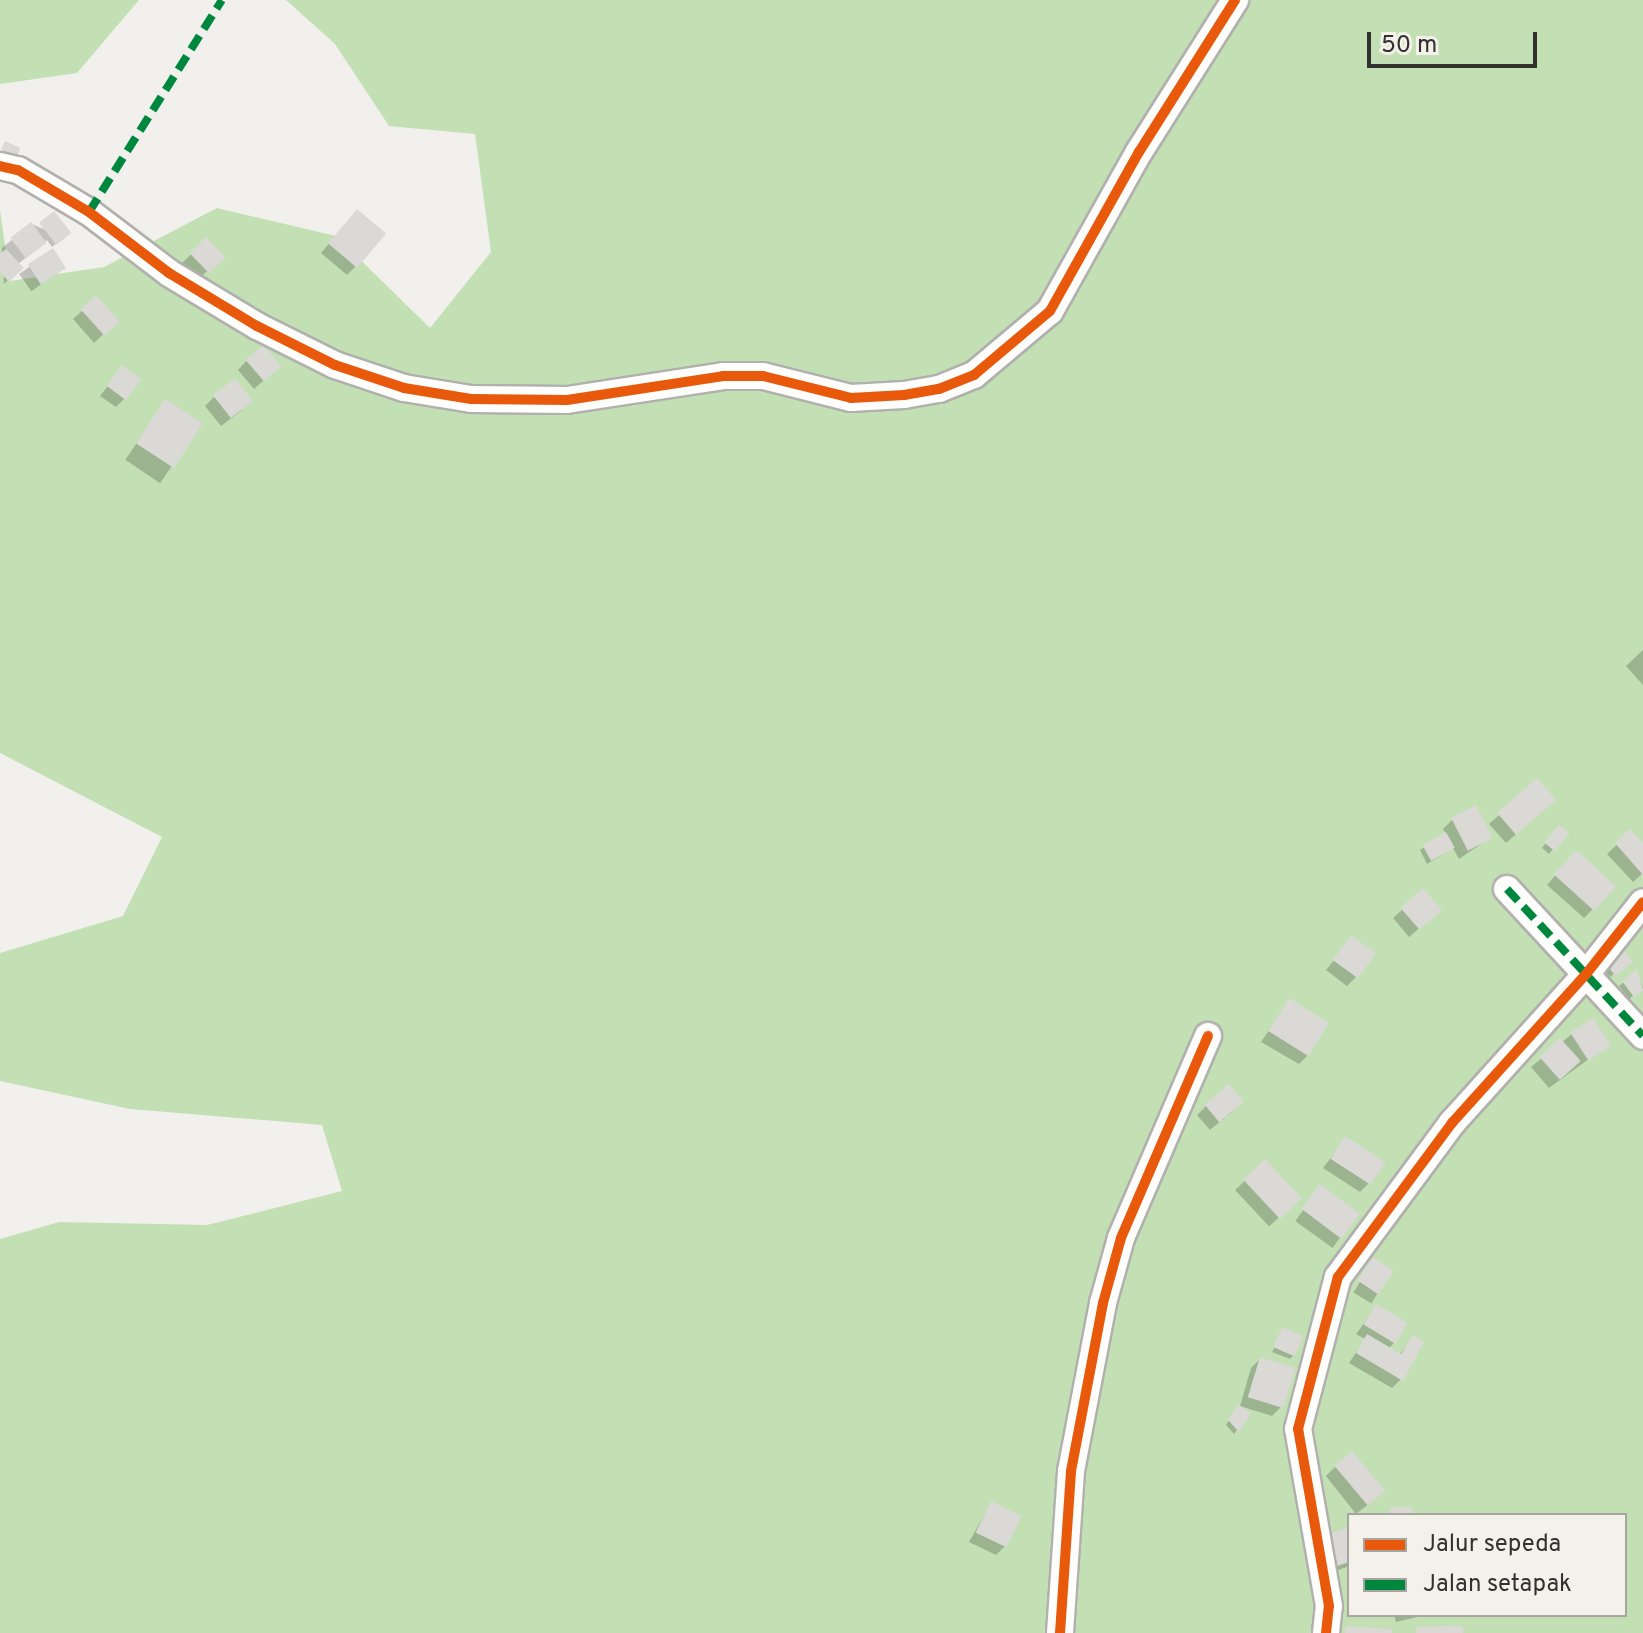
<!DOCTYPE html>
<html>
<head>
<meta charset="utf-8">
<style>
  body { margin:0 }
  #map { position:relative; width:1643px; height:1633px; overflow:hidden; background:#f1f0ec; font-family:Overpass,sans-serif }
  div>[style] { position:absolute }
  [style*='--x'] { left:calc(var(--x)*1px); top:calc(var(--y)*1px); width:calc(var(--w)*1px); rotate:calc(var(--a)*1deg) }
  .forest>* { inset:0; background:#c3e0b4 }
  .shadow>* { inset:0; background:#0003; transform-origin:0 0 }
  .building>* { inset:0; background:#dad9d6; transform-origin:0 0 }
  .roads { filter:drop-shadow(2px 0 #b1b0ad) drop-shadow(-2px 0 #b1b0ad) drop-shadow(0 2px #b1b0ad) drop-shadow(0 -2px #b1b0ad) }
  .minor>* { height:26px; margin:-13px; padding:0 13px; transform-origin:13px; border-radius:13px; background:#fdfdfc }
  .quiet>* { height:8px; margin-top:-4px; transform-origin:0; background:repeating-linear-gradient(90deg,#00873e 0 16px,transparent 0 24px) }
  .cycleway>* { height:10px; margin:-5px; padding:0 5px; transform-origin:5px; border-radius:5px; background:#e8590c }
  span { translate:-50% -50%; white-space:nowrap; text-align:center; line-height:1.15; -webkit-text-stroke:6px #f3f1ea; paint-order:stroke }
  .legend { position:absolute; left:1347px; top:1513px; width:280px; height:104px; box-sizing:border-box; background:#f3f1ea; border:2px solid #a6a5a0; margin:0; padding:10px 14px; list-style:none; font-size:24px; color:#333230 }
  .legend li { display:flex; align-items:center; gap:16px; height:40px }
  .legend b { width:40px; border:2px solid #a6a5a0 }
  .scale { position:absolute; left:1367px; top:32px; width:170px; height:36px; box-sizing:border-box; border:4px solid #333230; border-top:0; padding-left:10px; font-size:24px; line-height:28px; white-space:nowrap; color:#333230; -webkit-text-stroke:6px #f3f1ea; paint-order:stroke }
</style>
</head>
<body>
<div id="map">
  <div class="forest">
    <i style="clip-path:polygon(0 0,139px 0,77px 73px,0 84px)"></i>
    <i style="clip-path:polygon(evenodd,286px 0,1643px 0,1643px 1633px,0 1633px,0 1239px,59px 1222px,207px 1225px,342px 1191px,322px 1125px,130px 1109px,0 1081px,0 953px,123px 916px,162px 837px,0 753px,0 210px,10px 281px,104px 267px,217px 208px,336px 236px,430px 328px,491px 252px,475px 134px,389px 126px,335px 44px,286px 0,1349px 1515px,1625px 1515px,1625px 1615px,1349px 1615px,1349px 1515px)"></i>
  </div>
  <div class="shadow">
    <i style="clip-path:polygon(348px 221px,356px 266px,347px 275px,321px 253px)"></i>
    <i style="clip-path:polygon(31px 224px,64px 237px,52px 247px,47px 240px,18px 264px,21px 268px,4px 284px,2px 248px)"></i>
    <i style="clip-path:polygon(206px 240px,213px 266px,197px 280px,182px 263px)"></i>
    <i style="left:52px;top:251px;width:21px;height:40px;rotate:55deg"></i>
    <i style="clip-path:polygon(96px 298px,108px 330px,94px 343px,73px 319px)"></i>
    <i style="clip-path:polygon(246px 361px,270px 375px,254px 389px,238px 370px)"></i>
    <i style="clip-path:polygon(122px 368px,125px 398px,116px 407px,100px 396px)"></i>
    <i style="clip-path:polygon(214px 397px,242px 410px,221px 426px,205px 406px)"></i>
    <i style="left:165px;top:401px;width:42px;height:71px;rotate:34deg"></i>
    <i style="clip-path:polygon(1643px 650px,1643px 685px,1626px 666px)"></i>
    <i style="clip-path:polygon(1537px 781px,1545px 809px,1506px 843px,1489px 824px)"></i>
    <i style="clip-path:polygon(1452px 820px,1490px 838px,1459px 859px,1453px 848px,1427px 864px,1420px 850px,1446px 834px,1443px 829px)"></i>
    <i style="clip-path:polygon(1555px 831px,1566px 833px,1549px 854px,1542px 848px)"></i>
    <i style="clip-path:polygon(1630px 832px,1643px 846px,1643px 873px,1633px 882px,1607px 854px)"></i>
    <i style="clip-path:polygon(1567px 862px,1593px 909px,1584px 918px,1547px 885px)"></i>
    <i style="clip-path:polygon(1423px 891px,1430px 919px,1409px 937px,1393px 918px)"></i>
    <i style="clip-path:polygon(1352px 938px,1356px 977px,1347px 986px,1326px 970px)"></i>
    <i style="clip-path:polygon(1626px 964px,1610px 977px,1603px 969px,1607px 965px)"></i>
    <i style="clip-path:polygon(1637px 972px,1643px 988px,1629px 999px,1619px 986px)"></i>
    <i style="clip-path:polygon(1289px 1001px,1308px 1055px,1299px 1064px,1261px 1042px)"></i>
    <i style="clip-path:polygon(1572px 1034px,1608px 1045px,1549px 1088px,1531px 1067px)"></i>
    <i style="clip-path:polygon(1206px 1106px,1233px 1111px,1210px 1130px,1197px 1115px)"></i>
    <i style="clip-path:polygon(1346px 1138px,1369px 1183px,1360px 1192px,1323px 1168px)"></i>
    <i style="left:1265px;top:1162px;width:50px;height:41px;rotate:47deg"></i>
    <i style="left:1320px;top:1187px;width:46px;height:42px;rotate:36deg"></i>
    <i style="left:1373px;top:1260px;width:21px;height:38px;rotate:31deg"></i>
    <i style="clip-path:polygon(1376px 1307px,1395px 1342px,1388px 1349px,1399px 1355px,1413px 1338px,1401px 1379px,1392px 1388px,1349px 1363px,1365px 1339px,1356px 1334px)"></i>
    <i style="clip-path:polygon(1283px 1330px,1294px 1355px,1290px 1359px,1272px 1352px)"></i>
    <i style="clip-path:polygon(1260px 1359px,1281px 1407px,1272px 1416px,1240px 1406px,1251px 1368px)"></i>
    <i style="clip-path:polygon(1234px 1412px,1248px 1414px,1234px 1434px,1226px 1425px)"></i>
    <i style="clip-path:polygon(1335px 1467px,1374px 1500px,1356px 1514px,1326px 1476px)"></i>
    <i style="clip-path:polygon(991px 1503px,1005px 1546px,996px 1555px,969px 1542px)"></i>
    <i style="clip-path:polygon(1349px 1529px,1349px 1566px,1328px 1574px,1318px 1545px)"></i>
    <i style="clip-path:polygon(1394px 1615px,1426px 1615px,1396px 1622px)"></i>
  </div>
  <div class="building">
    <i style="left:5px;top:141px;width:17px;height:11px;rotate:24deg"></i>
    <i style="left:357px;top:209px;width:38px;height:45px;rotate:40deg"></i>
    <i style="left:54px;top:211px;width:28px;height:19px;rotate:52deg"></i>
    <i style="left:31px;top:222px;width:26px;height:26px;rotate:53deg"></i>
    <i style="left:206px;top:237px;width:28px;height:23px;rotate:46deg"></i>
    <i style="left:53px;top:248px;width:24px;height:30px;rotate:57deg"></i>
    <i style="clip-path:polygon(6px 249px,24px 268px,9px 282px,0 272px,0 254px)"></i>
    <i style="left:96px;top:295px;width:36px;height:21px;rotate:48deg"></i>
    <i style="left:263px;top:345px;width:28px;height:23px;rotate:49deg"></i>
    <i style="left:122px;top:365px;width:24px;height:26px;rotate:36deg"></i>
    <i style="left:235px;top:378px;width:29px;height:28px;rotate:52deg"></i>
    <i style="left:165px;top:399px;width:45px;height:53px;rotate:33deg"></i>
    <i style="left:1537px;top:778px;width:29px;height:53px;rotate:49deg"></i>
    <i style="left:1476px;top:805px;width:37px;height:28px;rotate:63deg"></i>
    <i style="left:1559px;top:825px;width:13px;height:23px;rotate:39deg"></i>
    <i style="clip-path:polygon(1630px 829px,1643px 843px,1643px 875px,1615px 843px)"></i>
    <i style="left:1446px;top:832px;width:18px;height:27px;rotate:61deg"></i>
    <i style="left:1576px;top:850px;width:54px;height:33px;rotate:42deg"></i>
    <i style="left:1423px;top:888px;width:29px;height:30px;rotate:49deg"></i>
    <i style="left:1351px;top:935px;width:31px;height:31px;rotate:36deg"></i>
    <i style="left:1623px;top:949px;width:16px;height:23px;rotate:50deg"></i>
    <i style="clip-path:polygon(1637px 969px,1643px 990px,1634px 997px,1622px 981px)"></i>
    <i style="left:1289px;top:998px;width:47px;height:39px;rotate:32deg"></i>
    <i style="left:1593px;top:1018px;width:33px;height:27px;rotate:57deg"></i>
    <i style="left:1560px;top:1038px;width:31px;height:28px;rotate:48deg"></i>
    <i style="left:1229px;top:1084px;width:23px;height:32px;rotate:50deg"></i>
    <i style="left:1345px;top:1136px;width:48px;height:27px;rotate:33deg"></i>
    <i style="left:1265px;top:1159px;width:54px;height:30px;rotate:47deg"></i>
    <i style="left:1320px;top:1184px;width:50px;height:31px;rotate:37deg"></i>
    <i style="left:1373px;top:1257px;width:25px;height:28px;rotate:34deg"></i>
    <i style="left:1376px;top:1304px;width:37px;height:24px;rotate:31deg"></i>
    <i style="left:1282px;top:1327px;width:23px;height:22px;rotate:23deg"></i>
    <i style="clip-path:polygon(1367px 1334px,1401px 1354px,1413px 1335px,1424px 1342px,1403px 1381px,1356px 1353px)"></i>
    <i style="left:1260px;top:1357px;width:37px;height:42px;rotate:17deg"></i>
    <i style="clip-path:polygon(1238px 1405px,1251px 1413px,1239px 1432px,1228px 1420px)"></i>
    <i style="left:1352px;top:1451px;width:52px;height:23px;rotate:50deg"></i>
    <i style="left:991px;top:1501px;width:34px;height:35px;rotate:26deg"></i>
    <i style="left:1390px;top:1507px;width:22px;height:8px"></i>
    <i style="clip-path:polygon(1349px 1527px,1349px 1562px,1337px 1566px,1326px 1535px)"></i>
    <i style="clip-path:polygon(1346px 1626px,1392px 1629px,1392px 1633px,1345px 1633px)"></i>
    <i style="clip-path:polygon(1463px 1626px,1463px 1633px,1416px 1633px,1416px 1627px)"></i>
  </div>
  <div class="roads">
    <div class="minor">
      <i style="--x:0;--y:166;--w:18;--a:13"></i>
      <i style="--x:18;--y:170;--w:82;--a:30.6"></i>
      <i style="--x:89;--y:212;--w:101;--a:37.3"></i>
      <i style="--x:169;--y:273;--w:103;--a:31.1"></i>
      <i style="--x:257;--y:326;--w:87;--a:26.6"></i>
      <i style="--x:335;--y:365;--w:73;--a:18.4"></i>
      <i style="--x:404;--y:388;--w:68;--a:9.3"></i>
      <i style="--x:471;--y:399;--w:96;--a:0.6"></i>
      <i style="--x:567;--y:400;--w:158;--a:-8.7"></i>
      <i style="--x:723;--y:376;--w:40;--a:0"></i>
      <i style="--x:763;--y:376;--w:91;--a:14"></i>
      <i style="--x:851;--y:398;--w:53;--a:-3.2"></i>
      <i style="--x:904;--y:395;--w:36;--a:-10"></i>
      <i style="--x:939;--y:389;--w:38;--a:-22"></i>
      <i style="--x:974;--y:375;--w:99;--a:-40.1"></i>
      <i style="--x:1050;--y:311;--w:182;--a:-60.8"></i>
      <i style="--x:1139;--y:152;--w:180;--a:-57.7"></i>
      <i style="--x:1507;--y:889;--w:200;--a:47.2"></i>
      <i style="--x:1060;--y:1633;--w:162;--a:-86.1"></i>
      <i style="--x:1071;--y:1471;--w:171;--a:-79.2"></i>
      <i style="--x:1103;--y:1303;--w:67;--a:-74.5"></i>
      <i style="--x:1121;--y:1238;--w:220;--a:-66.7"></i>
      <i style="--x:1326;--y:1633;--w:27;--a:-84"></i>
      <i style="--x:1329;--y:1606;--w:180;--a:-99.9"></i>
      <i style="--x:1298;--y:1429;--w:157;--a:-75.3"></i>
      <i style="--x:1338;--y:1277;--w:192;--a:-53.5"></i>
      <i style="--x:1452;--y:1123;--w:202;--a:-48"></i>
      <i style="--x:1587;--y:973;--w:90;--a:-51.7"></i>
    </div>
  </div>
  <div class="quiet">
    <i style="--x:89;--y:212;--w:250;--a:-57.9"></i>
    <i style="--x:1507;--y:889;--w:200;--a:47.2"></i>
  </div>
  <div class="cycleway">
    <i style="--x:0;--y:166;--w:18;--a:13"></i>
    <i style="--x:18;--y:170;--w:82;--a:30.6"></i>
    <i style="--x:89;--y:212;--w:101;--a:37.3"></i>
    <i style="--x:169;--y:273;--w:103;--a:31.1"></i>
    <i style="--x:257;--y:326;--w:87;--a:26.6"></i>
    <i style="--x:335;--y:365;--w:73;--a:18.4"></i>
    <i style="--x:404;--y:388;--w:68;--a:9.3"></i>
    <i style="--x:471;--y:399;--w:96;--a:0.6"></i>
    <i style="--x:567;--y:400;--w:158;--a:-8.7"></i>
    <i style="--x:723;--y:376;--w:40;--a:0"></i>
    <i style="--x:763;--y:376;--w:91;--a:14"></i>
    <i style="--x:851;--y:398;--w:53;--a:-3.2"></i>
    <i style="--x:904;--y:395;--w:36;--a:-10"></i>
    <i style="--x:939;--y:389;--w:38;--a:-22"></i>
    <i style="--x:974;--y:375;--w:99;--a:-40.1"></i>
    <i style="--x:1050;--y:311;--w:182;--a:-60.8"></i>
    <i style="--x:1139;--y:152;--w:180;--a:-57.7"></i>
    <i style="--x:1060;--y:1633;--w:162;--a:-86.1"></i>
    <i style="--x:1071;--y:1471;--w:171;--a:-79.2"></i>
    <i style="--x:1103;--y:1303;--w:67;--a:-74.5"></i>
    <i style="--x:1121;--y:1238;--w:220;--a:-66.7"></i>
    <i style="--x:1326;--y:1633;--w:27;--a:-84"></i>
    <i style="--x:1329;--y:1606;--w:180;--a:-99.9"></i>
    <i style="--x:1298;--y:1429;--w:157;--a:-75.3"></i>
    <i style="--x:1338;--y:1277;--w:192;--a:-53.5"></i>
    <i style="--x:1452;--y:1123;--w:202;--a:-48"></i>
    <i style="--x:1587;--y:973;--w:90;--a:-51.7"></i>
  </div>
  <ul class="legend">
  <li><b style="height:10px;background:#e8590c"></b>Jalur sepeda</li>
  <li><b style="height:10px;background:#00873e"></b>Jalan setapak</li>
  </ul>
  <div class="scale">50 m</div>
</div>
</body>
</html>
